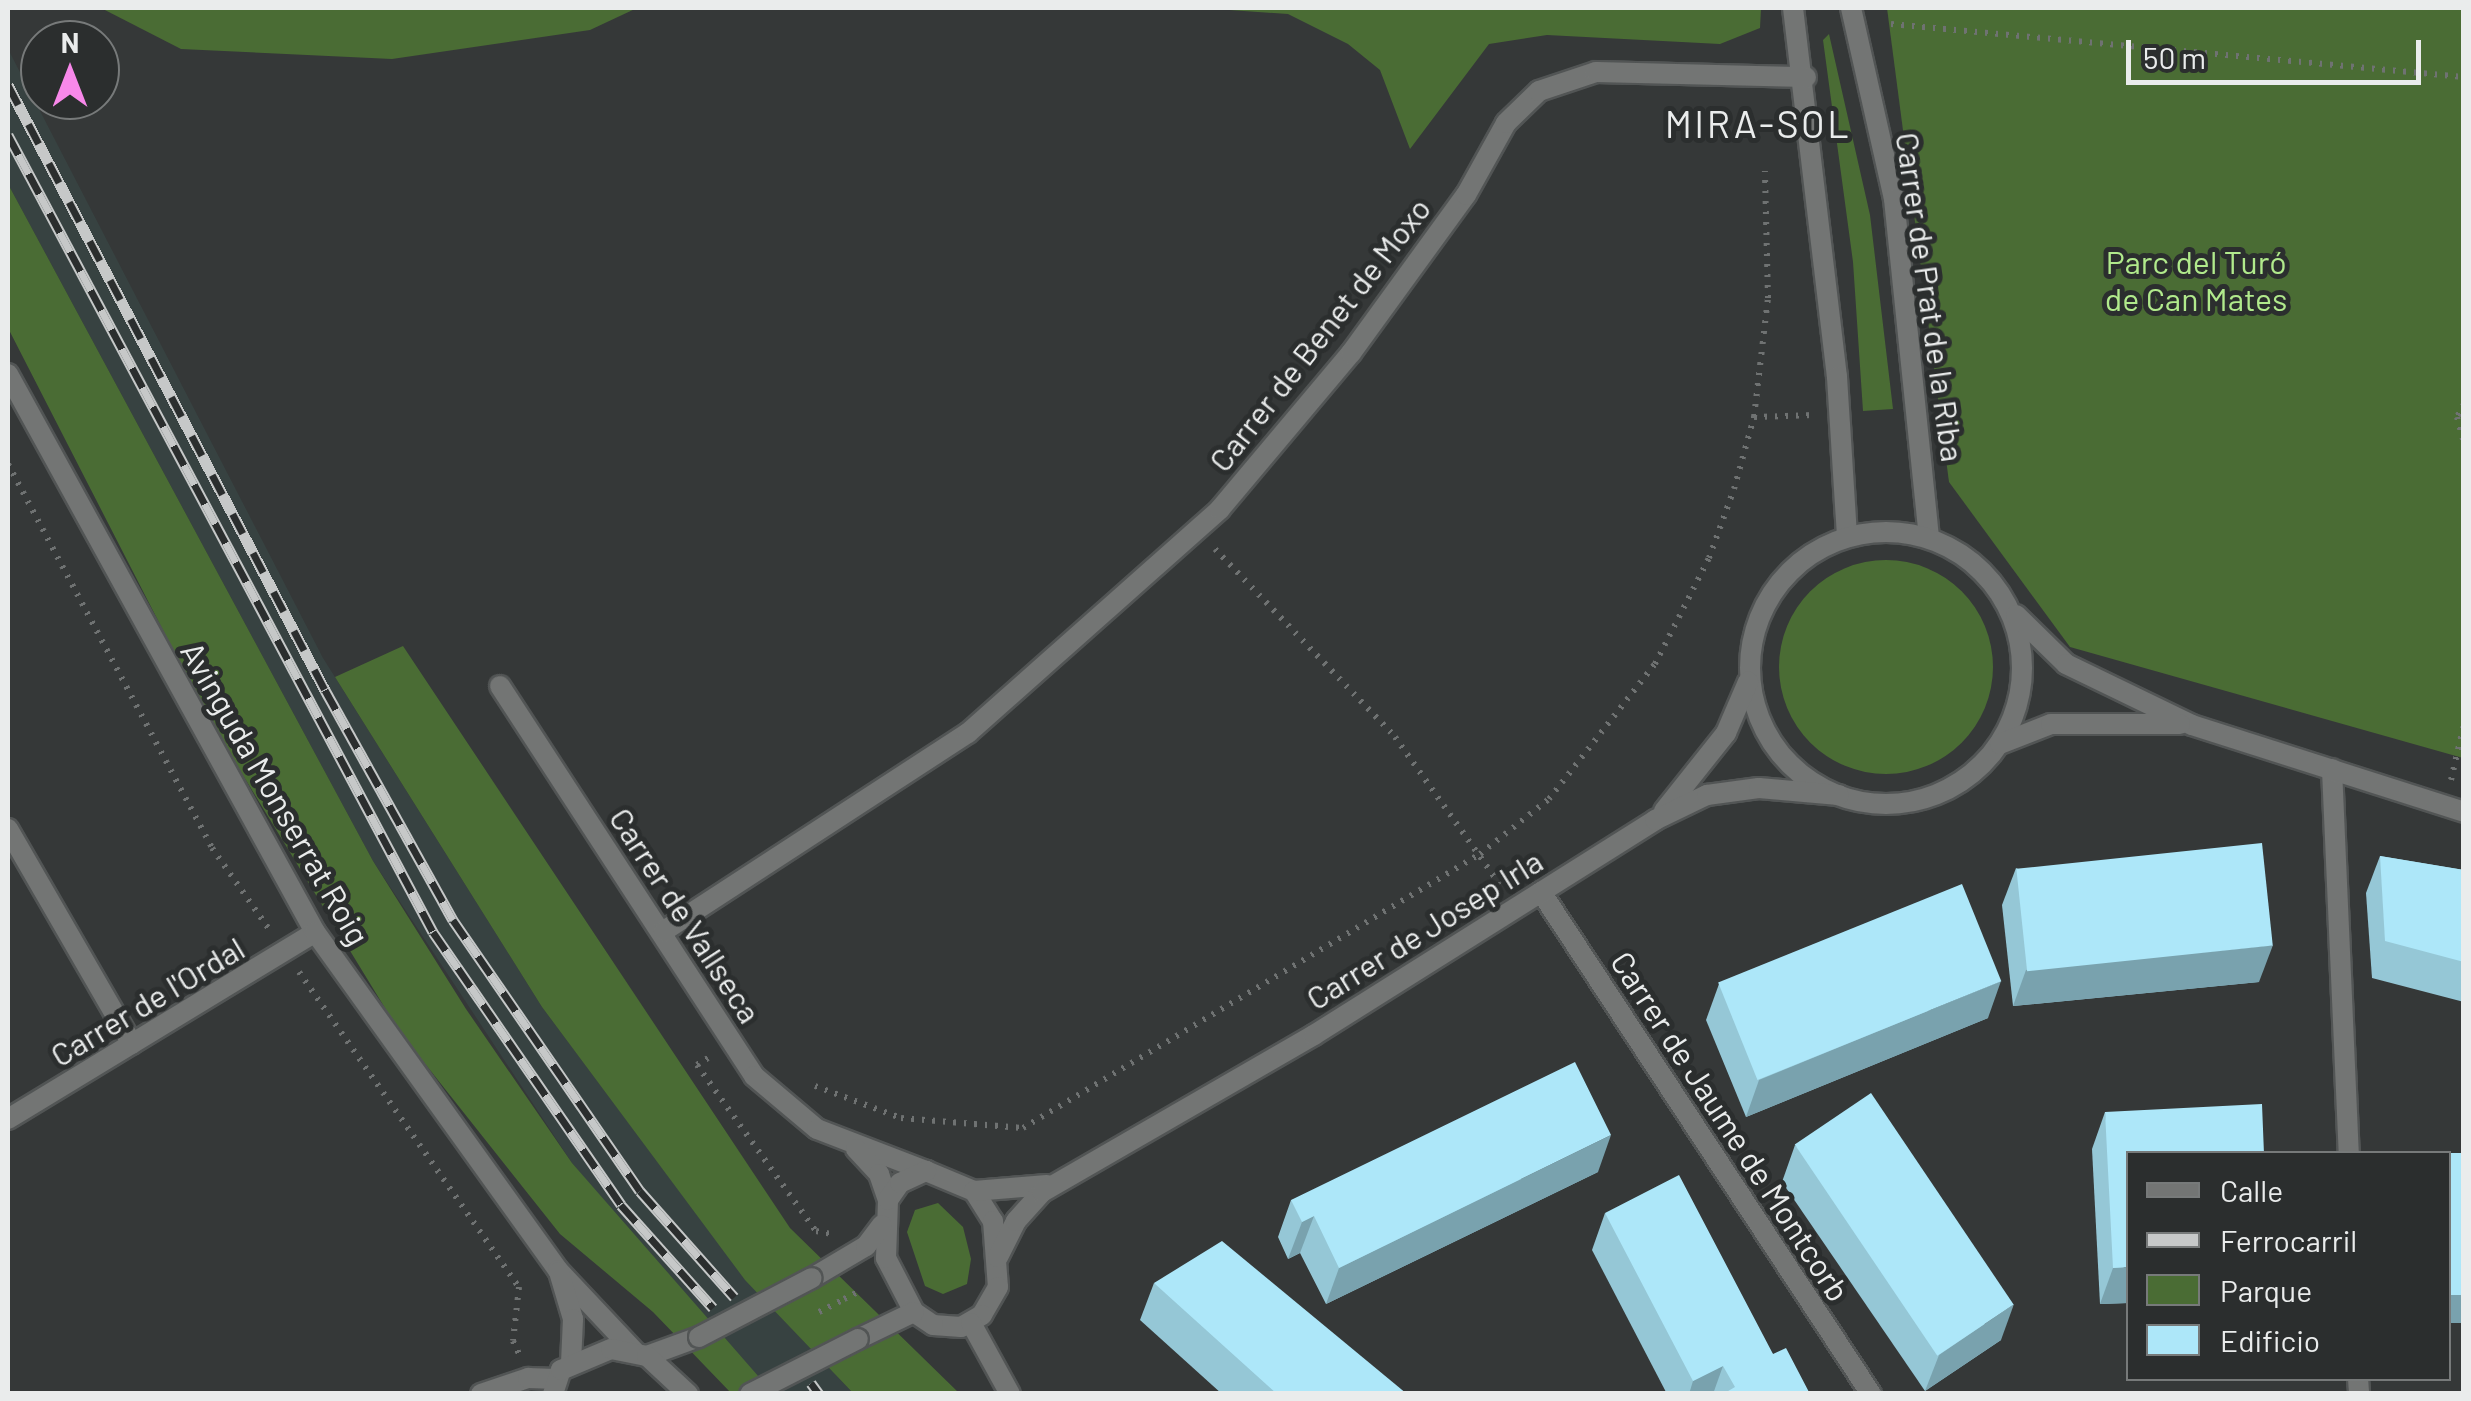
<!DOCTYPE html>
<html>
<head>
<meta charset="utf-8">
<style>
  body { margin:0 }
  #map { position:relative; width:2471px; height:1401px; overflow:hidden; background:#353838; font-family:Barlow,sans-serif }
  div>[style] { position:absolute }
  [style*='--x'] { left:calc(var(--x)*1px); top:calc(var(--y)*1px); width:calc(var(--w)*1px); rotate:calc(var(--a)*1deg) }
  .built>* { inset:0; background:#374241 }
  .green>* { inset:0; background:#4a6c34 }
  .round { border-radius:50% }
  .path>* { height:6px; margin-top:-3px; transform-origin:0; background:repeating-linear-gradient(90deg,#6f7272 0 2.5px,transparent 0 10.5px) }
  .roads { filter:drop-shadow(2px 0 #525555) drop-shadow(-2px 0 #525555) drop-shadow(0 2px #525555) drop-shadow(0 -2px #525555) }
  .pedestrian>* { height:20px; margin:-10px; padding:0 10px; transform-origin:10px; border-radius:10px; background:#737574 }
  .minor>* { height:20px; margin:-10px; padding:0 10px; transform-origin:10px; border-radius:10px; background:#737574 }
  .tertiary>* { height:20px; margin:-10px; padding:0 10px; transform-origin:10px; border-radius:10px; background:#737574 }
  .tertiary>.ring { margin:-10px; padding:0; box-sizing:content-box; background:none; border:20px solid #737574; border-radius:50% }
  .rail>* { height:11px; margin-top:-5.5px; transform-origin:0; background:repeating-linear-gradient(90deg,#2b2e2e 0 22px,#c6c8c8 0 44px); box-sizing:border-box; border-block:2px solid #c6c8c8 }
  .path-bridge>* { height:6px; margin-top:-3px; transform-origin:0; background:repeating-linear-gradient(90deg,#6f7272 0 2.5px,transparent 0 10.5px) }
  .bridges { filter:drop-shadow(2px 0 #525555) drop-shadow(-2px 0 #525555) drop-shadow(0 2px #525555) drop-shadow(0 -2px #525555) }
  .tertiary-bridge>* { height:20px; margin:-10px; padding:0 10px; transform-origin:10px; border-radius:10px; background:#737574 }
  .wall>* { inset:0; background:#95c7d6 }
  .shaded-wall>* { inset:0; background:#79a2ae; transform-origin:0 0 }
  .building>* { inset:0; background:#ade7f9; transform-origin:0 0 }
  span { translate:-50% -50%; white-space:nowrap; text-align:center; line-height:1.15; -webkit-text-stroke:10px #2b2e2e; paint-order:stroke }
  .park-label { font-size:32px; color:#b1ea8c }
  .street-label { font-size:32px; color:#eaecec }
  .quarter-label { font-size:38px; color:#eaecec; letter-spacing:2.5px }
  .frame { position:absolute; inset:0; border:10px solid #eaecec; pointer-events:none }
  .legend { position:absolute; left:2126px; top:1151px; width:325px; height:230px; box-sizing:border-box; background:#2b2e2e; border:2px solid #777a7a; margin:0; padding:12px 18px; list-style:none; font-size:30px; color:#eaecec }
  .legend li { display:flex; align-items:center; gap:20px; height:50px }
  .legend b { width:50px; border:2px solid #777a7a }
  .north { position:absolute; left:20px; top:20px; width:100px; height:100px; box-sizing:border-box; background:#2b2e2e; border:2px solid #777a7a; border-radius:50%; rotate:0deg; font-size:28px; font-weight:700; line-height:40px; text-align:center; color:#eaecec }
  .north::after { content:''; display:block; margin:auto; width:35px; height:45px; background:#f888ea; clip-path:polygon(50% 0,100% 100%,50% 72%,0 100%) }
  .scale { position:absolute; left:2126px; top:40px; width:295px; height:45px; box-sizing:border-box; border:5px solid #eaecec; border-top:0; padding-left:12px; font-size:30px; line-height:35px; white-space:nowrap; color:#eaecec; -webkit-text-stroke:8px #2b2e2e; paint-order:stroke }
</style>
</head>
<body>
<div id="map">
  <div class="built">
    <i style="clip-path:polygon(8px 49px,323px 658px,542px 1007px,745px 1279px,853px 1393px,773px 1393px,676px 1289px,572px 1163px,373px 861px,8px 184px)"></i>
  </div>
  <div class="green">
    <i style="clip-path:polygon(101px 8px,637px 8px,590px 30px,392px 59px,181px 49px)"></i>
    <i style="clip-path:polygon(1201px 8px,1761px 8px,1760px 28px,1720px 44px,1547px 35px,1489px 44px,1410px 149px,1380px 70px,1348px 44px,1288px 14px)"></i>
    <i style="clip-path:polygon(1887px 8px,2463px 8px,2463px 758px,2070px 647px,1949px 482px)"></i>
    <i style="clip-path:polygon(1829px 34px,1870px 215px,1893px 409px,1863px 411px,1853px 262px,1823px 40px)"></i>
    <i style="clip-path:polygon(8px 184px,373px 861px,466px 1009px,572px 1163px,773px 1393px,731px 1393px,653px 1312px,560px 1234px,399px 1031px,208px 718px,8px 328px)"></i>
    <i class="round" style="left:1779px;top:560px;width:214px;height:214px"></i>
    <i style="clip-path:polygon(403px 646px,790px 1228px,959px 1393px,853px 1393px,745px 1280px,542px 1007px,335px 677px)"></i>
    <i style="clip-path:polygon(938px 1203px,963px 1227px,971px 1259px,967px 1284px,943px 1294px,925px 1286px,907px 1232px,915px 1210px)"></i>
  </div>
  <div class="path">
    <i style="--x:1891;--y:24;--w:575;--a:5.28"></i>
    <i style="--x:2464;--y:404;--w:15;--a:118"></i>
    <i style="--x:2457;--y:417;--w:27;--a:75"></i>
    <i style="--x:1754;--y:417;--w:60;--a:-1.9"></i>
    <i style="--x:8;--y:464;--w:435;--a:62"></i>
    <i style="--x:212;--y:848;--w:99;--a:54.9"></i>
    <i style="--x:1215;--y:549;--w:260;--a:46.2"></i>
    <i style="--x:1395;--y:737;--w:181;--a:54.6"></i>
    <i style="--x:2451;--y:780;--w:57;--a:-76.9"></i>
    <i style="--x:299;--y:972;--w:384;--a:55.1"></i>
    <i style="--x:519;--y:1287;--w:54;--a:96.3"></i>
    <i style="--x:513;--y:1341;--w:14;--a:65"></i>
    <i style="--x:708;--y:1058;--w:13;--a:148"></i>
    <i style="--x:697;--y:1065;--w:204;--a:54.4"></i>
    <i style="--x:816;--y:1231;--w:15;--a:11"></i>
    <i style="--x:815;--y:1086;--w:92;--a:20.4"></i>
    <i style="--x:901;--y:1118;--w:122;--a:4.7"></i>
    <i style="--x:1023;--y:1128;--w:533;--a:-30.95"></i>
    <i style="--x:1480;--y:854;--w:88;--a:-38.6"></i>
    <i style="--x:1549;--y:799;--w:172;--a:-51.9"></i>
    <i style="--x:1655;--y:664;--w:119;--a:-63"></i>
    <i style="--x:1709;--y:558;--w:73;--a:-70.1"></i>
    <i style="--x:1734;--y:489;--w:75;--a:-74.5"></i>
    <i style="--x:1754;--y:417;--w:120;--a:-83.3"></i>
    <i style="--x:1768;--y:298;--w:127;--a:-91.4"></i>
    <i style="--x:844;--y:1299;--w:18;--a:-27"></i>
  </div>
  <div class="roads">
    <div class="pedestrian">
      <i style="--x:2332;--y:769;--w:385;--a:87.5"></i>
      <i style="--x:2358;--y:1378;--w:16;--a:86"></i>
    </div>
    <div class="minor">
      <i style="--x:1793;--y:8;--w:372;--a:83.2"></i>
      <i style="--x:1837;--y:377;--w:160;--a:86.4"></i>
      <i style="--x:1851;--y:8;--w:196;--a:77.3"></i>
      <i style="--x:1894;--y:199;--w:341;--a:84.1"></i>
      <i style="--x:500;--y:686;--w:465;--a:56.9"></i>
      <i style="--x:754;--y:1076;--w:82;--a:40.1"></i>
      <i style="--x:817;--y:1129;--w:117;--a:21.1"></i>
      <i style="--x:8;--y:829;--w:248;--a:60"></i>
      <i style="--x:1541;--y:892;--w:601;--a:56.68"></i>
      <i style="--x:664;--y:931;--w:363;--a:-33.1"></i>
      <i style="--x:968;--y:733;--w:337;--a:-41.6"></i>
      <i style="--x:1220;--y:509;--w:204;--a:-50"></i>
      <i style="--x:1351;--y:353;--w:195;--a:-54"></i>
      <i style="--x:1466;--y:195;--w:82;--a:-60.9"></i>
      <i style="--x:1506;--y:123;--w:46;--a:-44.1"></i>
      <i style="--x:1539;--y:91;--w:60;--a:-18.4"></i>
      <i style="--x:1596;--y:72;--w:210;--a:1.4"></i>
      <i style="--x:8;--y:1119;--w:359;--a:-31.3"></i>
      <i style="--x:856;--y:1149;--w:34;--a:47"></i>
      <i style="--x:879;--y:1174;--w:28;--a:71"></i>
    </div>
    <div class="tertiary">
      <i style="--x:8;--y:374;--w:637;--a:61.18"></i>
      <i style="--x:315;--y:932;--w:416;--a:54.3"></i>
      <i style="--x:558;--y:1270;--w:114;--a:46.8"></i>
      <i class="ring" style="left:1750px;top:532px;width:252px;height:252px"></i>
      <i style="--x:2016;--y:615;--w:70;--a:44.4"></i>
      <i style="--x:2066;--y:664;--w:140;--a:25.8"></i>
      <i style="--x:2192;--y:725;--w:286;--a:17.7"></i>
      <i style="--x:2000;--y:744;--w:55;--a:-21.4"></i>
      <i style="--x:2051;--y:724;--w:129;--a:0"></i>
      <i style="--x:1664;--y:811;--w:100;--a:-51.5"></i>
      <i style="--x:1726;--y:733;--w:56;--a:-66.7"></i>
      <i style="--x:926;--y:1171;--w:52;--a:22.6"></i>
      <i style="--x:974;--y:1191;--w:36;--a:58"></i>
      <i style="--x:993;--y:1221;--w:66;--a:85.7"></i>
      <i style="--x:998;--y:1287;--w:32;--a:120"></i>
      <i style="--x:982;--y:1315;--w:24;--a:150"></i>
      <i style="--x:961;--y:1327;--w:28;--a:-176"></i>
      <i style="--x:933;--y:1325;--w:23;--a:-146"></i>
      <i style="--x:914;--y:1312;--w:61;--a:-117.4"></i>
      <i style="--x:886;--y:1258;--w:58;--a:-88"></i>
      <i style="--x:888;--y:1200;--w:21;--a:-55"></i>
      <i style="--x:900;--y:1183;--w:29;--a:-25"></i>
      <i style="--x:974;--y:1191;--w:73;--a:-4.7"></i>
      <i style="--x:998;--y:1257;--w:40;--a:-63.4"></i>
      <i style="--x:1016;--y:1221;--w:39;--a:-48"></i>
      <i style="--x:1042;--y:1192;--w:314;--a:-30"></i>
      <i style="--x:1314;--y:1035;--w:403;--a:-32.2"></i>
      <i style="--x:1655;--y:820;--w:58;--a:-25.7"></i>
      <i style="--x:1707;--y:795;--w:52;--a:-7.7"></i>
      <i style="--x:1759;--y:788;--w:80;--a:5"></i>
      <i style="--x:559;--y:1272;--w:49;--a:73.4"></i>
      <i style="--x:573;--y:1319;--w:44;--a:92.6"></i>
      <i style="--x:812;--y:1278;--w:63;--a:-30.7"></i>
      <i style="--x:866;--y:1246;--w:26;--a:-53"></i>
      <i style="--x:971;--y:1323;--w:81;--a:61.2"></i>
      <i style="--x:858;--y:1339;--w:62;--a:-25.7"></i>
      <i style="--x:647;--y:1356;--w:55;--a:-20.1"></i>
      <i style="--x:481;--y:1394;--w:50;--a:-18.8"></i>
      <i style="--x:528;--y:1378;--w:28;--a:2"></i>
      <i style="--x:553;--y:1394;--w:25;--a:-72"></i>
      <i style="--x:561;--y:1370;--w:54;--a:-22.8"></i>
      <i style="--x:611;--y:1349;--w:37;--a:11"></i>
      <i style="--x:647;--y:1356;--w:56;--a:42.8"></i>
    </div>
  </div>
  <div class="rail">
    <i style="--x:8;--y:85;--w:683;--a:62.35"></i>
    <i style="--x:325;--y:690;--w:263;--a:60.9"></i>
    <i style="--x:453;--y:920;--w:329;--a:55.4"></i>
    <i style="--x:640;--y:1191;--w:142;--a:48.4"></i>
    <i style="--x:8;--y:135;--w:903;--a:61.93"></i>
    <i style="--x:433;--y:932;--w:331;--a:55.4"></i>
    <i style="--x:621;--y:1205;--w:138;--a:48.2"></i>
    <i style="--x:811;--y:1383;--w:14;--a:54"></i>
  </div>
  <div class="path-bridge">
    <i style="--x:819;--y:1312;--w:28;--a:-27"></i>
  </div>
  <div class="bridges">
    <div class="tertiary-bridge">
      <i style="--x:699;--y:1337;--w:127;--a:-27.6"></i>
      <i style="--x:750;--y:1394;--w:121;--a:-27"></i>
    </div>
  </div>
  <div class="wall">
    <i style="clip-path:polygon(2380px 856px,2464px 870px,2464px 1002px,2372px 978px,2366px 893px)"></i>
    <i style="clip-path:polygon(2016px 868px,2259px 982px,2013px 1006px,2002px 905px)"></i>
    <i style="clip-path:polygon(1719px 984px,1988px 1018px,1746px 1117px,1706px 1020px)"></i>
    <i style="clip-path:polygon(2105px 1112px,2128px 1303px,2100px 1304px,2092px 1149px)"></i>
    <i style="clip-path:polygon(1795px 1145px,2001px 1340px,1925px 1391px,1782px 1182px)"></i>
    <i style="clip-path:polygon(1598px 1172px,1326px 1304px,1300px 1253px,1288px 1259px,1278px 1237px,1291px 1200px)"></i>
    <i style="clip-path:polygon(1605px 1213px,1773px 1354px,1810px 1394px,1667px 1394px,1592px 1250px)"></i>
    <i style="clip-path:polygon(1154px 1283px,1407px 1394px,1222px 1394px,1140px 1320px)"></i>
  </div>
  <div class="shaded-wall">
    <i style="clip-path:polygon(2273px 945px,2259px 982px,2013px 1006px,2026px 970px)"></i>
    <i style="clip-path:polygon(2001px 981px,1988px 1018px,1746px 1117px,1759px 1080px)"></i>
    <i style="clip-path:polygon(1611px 1135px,1598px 1172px,1326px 1304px,1339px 1268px)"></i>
    <i style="clip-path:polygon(1314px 1216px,1300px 1253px,1288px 1259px,1302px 1222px)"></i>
    <i style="clip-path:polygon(2128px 1267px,2128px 1303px,2100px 1304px,2113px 1268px)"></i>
    <i style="left:2464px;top:1295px;width:28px;height:16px;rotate:90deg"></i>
    <i style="clip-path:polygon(2014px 1304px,2001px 1340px,1925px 1391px,1939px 1355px)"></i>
    <i style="clip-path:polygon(1723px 1366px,1713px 1394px,1689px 1394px,1693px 1381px)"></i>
  </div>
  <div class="building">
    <i style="left:2262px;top:843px;width:103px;height:247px;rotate:84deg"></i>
    <i style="clip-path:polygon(2380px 856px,2464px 870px,2464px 962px,2385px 941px)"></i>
    <i style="left:1962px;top:884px;width:105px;height:263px;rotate:68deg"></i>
    <i style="clip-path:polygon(1575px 1062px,1611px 1135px,1339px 1268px,1314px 1216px,1302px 1222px,1291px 1200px)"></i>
    <i style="left:1871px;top:1093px;width:255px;height:92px;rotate:56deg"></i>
    <i style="clip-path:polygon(2262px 1104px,2264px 1154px,2128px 1154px,2128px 1267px,2113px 1268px,2105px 1112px)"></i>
    <i style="left:2464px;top:1153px;width:142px;height:16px;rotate:90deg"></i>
    <i style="clip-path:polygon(1679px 1175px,1773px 1354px,1786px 1348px,1810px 1394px,1723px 1394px,1735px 1387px,1723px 1366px,1693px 1381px,1605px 1213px)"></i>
    <i style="clip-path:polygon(1222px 1241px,1407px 1394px,1277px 1394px,1154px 1283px)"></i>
  </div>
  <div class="park-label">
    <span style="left:2196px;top:280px">Parc del Turó<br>de Can Mates</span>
  </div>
  <div class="street-label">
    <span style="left:1931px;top:297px;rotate:82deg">Carrer de Prat de la Riba</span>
    <span style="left:1319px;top:334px;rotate:-52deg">Carrer de Benet de Moxo</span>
    <span style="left:276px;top:793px;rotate:60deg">Avinguda Monserrat Roig</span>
    <span style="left:686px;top:915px;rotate:57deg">Carrer de Vallseca</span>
    <span style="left:1424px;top:929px;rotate:-32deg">Carrer de Josep Irla</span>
    <span style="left:147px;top:1001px;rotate:-31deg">Carrer de l'Ordal</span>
    <span style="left:1731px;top:1126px;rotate:57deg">Carrer de Jaume de Montcorb</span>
  </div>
  <div class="quarter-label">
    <span style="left:1758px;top:124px">MIRA-SOL</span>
  </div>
  <div class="frame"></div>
  <ul class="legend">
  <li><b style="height:12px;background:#737574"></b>Calle</li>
  <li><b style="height:12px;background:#c6c8c8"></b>Ferrocarril</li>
  <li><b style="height:28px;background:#4a6c34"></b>Parque</li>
  <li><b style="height:28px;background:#ade7f9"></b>Edificio</li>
  </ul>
  <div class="north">N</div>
  <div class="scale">50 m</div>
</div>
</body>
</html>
